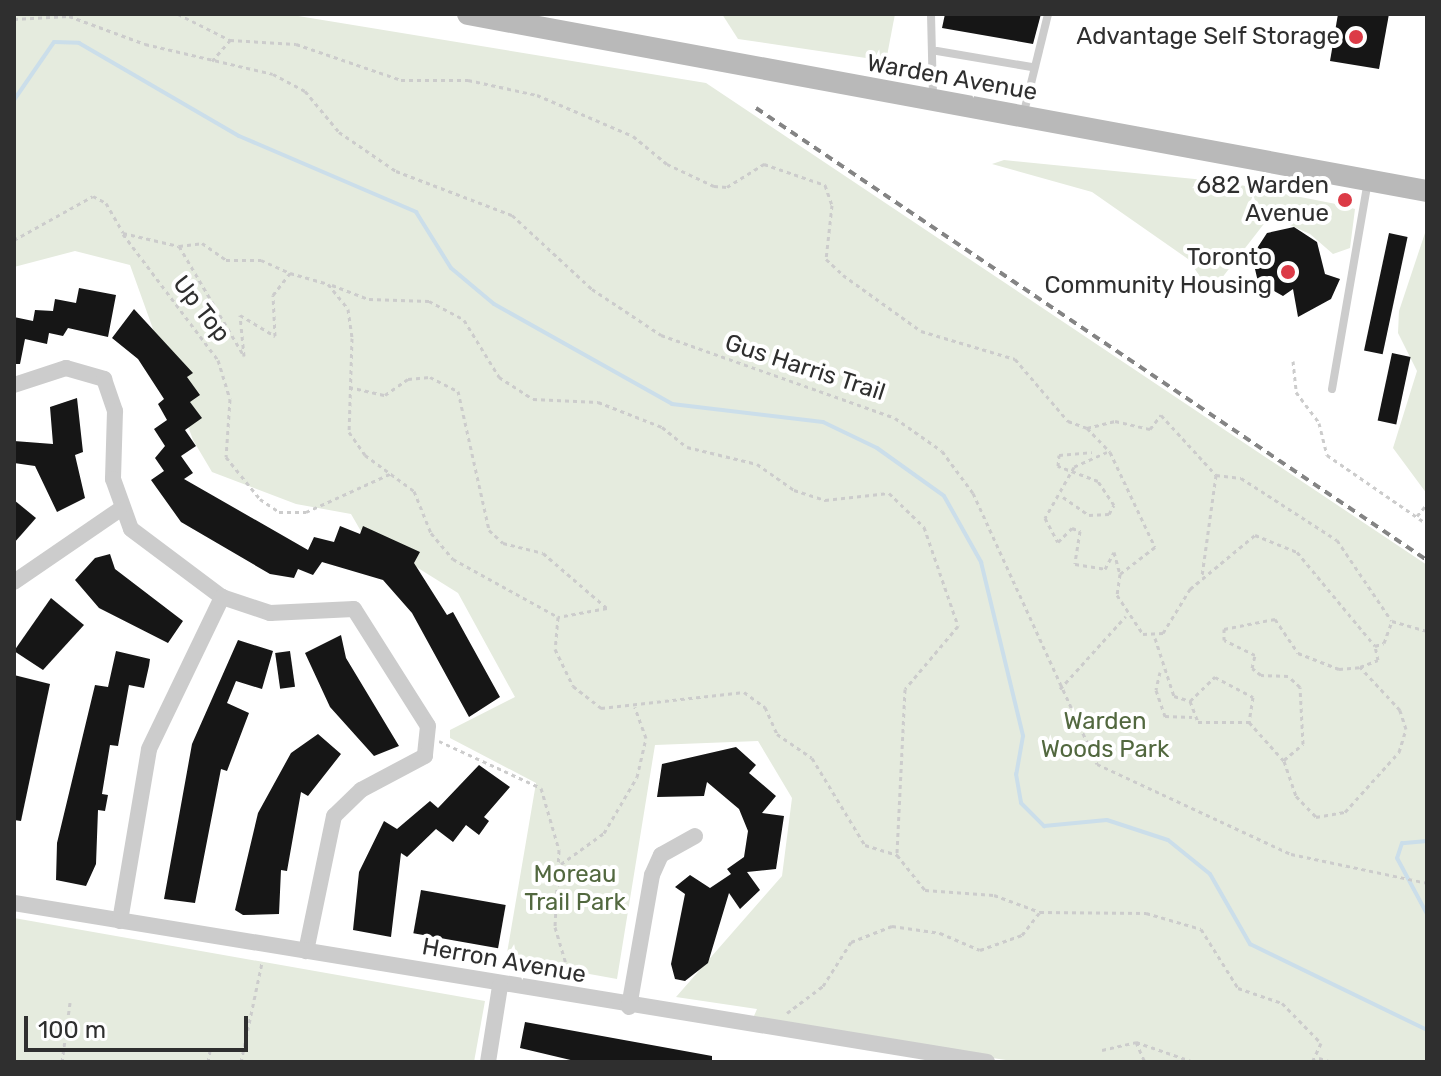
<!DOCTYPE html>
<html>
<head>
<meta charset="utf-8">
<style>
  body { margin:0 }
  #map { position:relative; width:1441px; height:1076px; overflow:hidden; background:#fff; font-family:Rubik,sans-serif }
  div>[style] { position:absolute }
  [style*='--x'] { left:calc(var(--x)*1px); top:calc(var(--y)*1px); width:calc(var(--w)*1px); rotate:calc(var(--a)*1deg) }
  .green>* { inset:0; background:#e5ebde }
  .stream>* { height:4px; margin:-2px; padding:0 2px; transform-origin:2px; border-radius:2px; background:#cbdeea }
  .building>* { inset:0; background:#161616; transform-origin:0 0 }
  .path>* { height:3px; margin-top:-1.5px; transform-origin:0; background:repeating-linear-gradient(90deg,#ccc 0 4px,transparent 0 8px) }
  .lane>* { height:8px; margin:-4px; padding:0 4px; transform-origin:4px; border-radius:4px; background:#ccc }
  .street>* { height:16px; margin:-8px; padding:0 8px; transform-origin:8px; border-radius:8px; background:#ccc }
  .secondary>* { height:22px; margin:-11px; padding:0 11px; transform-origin:11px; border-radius:11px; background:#b9b9b9 }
  .rail>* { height:4px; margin-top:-2px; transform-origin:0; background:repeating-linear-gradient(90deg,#848484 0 8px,transparent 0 14px) }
  .dots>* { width:22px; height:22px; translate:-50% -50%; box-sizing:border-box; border:4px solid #fff; border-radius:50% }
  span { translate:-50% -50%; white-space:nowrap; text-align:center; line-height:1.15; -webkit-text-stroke:8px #fff; paint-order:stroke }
  .poi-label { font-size:24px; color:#2f2f2f }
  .right { translate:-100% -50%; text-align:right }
  .street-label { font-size:24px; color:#2f2f2f }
  .park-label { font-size:24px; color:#52683f }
  .frame { position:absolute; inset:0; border:16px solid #2f2f2f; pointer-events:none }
  .scale { position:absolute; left:24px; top:1016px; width:224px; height:36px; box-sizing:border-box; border:4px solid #2f2f2f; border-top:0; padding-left:10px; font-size:24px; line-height:28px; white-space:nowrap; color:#2f2f2f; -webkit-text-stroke:6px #fff; paint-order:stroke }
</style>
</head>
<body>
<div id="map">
  <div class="green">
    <i style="clip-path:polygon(14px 14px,286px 14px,706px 83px,1427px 565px,1427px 1062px,1020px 1062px,751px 1023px,757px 1009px,676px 997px,782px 876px,792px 798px,758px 741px,655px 745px,617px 979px,506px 959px,536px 783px,450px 738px,450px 730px,515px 697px,458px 593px,362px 533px,351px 514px,296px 504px,212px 472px,193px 440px,130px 265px,75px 251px,14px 267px)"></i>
    <i style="clip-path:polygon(722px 14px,895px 14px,886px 61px,738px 39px)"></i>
    <i style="clip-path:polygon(1004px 160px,1225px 182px,1341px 205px,1355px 209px,1350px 248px,1333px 254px,1310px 234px,1270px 216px,1218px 283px,1205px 284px,1188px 259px,1092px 192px,992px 164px)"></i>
    <i style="clip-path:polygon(1427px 227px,1427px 494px,1393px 448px,1417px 371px,1398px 333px,1399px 311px)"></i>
    <i style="clip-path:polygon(14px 918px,485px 1001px,474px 1062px,14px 1062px)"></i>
  </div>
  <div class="stream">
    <i style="--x:14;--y:100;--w:70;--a:-55.4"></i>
    <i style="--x:54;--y:42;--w:25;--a:2"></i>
    <i style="--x:79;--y:43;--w:185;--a:30.2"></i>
    <i style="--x:239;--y:136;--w:193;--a:23.2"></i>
    <i style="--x:416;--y:212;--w:66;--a:58"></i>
    <i style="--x:451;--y:268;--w:56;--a:39.9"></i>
    <i style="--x:494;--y:304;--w:204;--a:29.3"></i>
    <i style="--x:672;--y:404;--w:152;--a:6.8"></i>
    <i style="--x:823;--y:422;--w:60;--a:25.7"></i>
    <i style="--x:877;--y:448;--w:82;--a:35.6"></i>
    <i style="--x:944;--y:496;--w:76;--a:60.7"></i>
    <i style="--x:981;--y:562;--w:179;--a:76.4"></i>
    <i style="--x:1023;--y:736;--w:39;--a:100"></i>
    <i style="--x:1016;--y:774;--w:29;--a:80"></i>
    <i style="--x:1021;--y:803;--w:33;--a:45"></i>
    <i style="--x:1044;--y:826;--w:63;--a:-5.4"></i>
    <i style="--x:1107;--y:820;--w:64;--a:18.2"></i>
    <i style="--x:1168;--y:840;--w:54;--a:39"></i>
    <i style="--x:1210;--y:874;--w:81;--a:60.3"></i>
    <i style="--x:1250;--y:944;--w:197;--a:25.9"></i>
    <i style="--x:1427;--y:841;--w:25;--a:175"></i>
    <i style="--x:1402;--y:843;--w:16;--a:108"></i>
    <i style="--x:1397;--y:858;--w:64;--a:61.8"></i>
  </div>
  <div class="building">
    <i style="clip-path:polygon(945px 14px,1041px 14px,1033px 44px,942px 28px)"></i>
    <i style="clip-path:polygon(1338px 14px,1389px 14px,1379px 69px,1330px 61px)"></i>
    <i style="clip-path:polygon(1294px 227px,1317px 242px,1325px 274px,1340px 279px,1331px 299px,1298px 317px,1293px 289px,1283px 296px,1258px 282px,1252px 256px,1267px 233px)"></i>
    <i style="left:1389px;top:233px;width:19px;height:120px;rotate:12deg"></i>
    <i style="clip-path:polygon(79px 288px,116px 295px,108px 337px,68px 328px,63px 336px,49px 333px,47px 344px,25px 339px,20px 364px,14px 364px,14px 317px,33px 321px,35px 310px,53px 311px,55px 299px,76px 303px)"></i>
    <i style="clip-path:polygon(134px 309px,193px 373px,187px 377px,200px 395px,190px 402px,202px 418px,185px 430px,196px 446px,181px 456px,193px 473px,184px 479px,308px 550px,314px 537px,334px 542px,340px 526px,360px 534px,363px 526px,420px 552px,414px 563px,447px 615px,453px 612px,500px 697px,469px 717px,412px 613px,383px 580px,322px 562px,313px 575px,298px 569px,294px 578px,270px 574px,181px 522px,151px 480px,164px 471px,155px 458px,165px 446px,154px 429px,167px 420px,158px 404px,164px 399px,138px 359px,112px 338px)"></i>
    <i style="left:1392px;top:353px;width:19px;height:69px;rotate:12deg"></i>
    <i style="clip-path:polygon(77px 398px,83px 452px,75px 455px,85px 498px,57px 512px,35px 466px,14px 463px,14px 441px,53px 444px,50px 407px)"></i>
    <i style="clip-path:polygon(14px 500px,36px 518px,14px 543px)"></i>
    <i style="clip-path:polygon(110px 554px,115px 569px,183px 621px,168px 643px,99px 608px,75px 580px,95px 558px)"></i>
    <i style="clip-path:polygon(51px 598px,84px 625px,43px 670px,14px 651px)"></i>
    <i style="clip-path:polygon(341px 635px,346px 658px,399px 746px,374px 756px,330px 707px,305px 653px)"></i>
    <i style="clip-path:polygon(238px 640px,273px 651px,262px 689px,236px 681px,227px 703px,249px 713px,227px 771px,221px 769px,195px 903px,164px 899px,192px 744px)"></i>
    <i style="clip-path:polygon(116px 651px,150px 659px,149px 666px,144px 688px,129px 685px,118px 746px,110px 745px,102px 794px,108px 795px,105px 811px,98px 810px,96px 864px,86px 886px,56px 880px,57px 843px,95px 685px,108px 687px)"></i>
    <i style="left:290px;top:651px;width:36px;height:15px;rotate:82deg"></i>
    <i style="clip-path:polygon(14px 675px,50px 684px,21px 821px,14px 820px)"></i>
    <i style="clip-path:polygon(318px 734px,341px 754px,308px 796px,301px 792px,287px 871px,281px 870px,279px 914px,243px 915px,235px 910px,258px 813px,291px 753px)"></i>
    <i style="clip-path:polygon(736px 747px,756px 765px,749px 773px,776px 796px,762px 813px,784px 816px,776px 869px,747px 872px,760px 890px,740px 909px,729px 893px,708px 963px,685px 981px,675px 979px,671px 964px,685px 894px,675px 887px,690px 875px,710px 888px,731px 874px,727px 869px,744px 857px,748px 831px,739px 809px,707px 782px,704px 796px,657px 797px,662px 764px)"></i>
    <i style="clip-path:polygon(479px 765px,510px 787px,484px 817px,489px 821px,479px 835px,466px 825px,453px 842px,436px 829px,407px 857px,401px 853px,391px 937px,353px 930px,359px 872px,384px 821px,397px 829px,430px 801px,438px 808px)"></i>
    <i style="left:421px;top:890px;width:86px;height:44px;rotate:10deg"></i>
    <i style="clip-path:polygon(525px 1022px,712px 1056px,712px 1062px,579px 1062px,520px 1048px)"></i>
  </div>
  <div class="path">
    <i style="--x:178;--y:14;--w:58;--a:26.6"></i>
    <i style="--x:14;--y:19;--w:55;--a:-3.1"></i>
    <i style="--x:69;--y:16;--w:81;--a:20.2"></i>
    <i style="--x:145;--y:44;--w:131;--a:13.2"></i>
    <i style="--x:273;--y:74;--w:36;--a:28"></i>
    <i style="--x:305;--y:91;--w:53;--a:50.3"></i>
    <i style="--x:339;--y:132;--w:69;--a:34.4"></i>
    <i style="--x:396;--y:171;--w:124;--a:20.8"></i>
    <i style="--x:512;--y:215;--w:109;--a:42.8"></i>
    <i style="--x:592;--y:289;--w:83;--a:33.7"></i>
    <i style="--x:661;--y:335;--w:248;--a:19.5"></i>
    <i style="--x:895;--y:418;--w:57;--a:35.1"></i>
    <i style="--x:942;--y:451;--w:52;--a:53.6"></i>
    <i style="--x:973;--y:493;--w:298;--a:65.4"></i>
    <i style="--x:1097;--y:764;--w:214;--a:24.9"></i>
    <i style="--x:1291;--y:854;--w:139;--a:12"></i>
    <i style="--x:212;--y:61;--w:28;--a:-49"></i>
    <i style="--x:230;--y:40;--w:66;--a:3.5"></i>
    <i style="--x:296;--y:44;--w:111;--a:18.9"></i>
    <i style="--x:401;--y:80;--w:67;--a:0"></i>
    <i style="--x:468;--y:80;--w:71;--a:12.3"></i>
    <i style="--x:537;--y:95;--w:104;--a:23.1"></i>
    <i style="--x:633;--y:136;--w:44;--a:39.5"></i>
    <i style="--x:667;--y:164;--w:52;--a:25.1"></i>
    <i style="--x:714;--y:186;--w:13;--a:4"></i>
    <i style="--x:727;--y:187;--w:44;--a:-31.9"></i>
    <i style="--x:764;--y:164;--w:65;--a:19"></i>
    <i style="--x:825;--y:185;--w:21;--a:71"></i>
    <i style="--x:832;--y:205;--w:54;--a:96.3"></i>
    <i style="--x:826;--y:259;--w:23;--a:43"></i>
    <i style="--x:843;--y:275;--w:96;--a:35.7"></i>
    <i style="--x:921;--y:331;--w:98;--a:16.6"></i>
    <i style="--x:1015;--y:359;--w:82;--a:49.5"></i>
    <i style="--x:1068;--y:421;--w:20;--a:20"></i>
    <i style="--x:1087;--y:428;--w:33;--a:46"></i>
    <i style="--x:1110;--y:452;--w:105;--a:64.7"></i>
    <i style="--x:1155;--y:547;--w:44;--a:142.4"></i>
    <i style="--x:1120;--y:574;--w:21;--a:98"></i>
    <i style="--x:1117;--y:595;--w:47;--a:56.3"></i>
    <i style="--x:1143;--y:634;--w:20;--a:-3"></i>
    <i style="--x:1163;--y:633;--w:52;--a:-58.5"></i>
    <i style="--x:1190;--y:589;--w:85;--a:-39.7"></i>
    <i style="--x:1255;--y:535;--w:45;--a:22"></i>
    <i style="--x:1297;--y:552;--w:122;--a:50.3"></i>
    <i style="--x:1375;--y:646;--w:9;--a:-18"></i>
    <i style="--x:1384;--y:643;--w:23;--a:-70"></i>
    <i style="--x:1392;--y:621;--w:36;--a:16"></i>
    <i style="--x:123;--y:234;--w:158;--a:53"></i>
    <i style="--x:218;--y:360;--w:41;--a:72.9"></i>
    <i style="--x:230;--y:399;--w:58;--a:93.9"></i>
    <i style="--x:226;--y:457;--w:54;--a:51"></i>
    <i style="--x:260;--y:499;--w:23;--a:34"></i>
    <i style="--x:279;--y:512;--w:27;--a:0"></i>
    <i style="--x:306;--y:512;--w:94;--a:-24.4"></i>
    <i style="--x:14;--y:240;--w:90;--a:-29.1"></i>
    <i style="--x:93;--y:196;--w:15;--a:28"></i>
    <i style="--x:106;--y:203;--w:34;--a:60"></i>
    <i style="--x:123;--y:233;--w:57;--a:13.1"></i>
    <i style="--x:179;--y:246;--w:128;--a:59.4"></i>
    <i style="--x:244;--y:356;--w:41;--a:-95.6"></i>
    <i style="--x:240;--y:315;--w:41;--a:31"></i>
    <i style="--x:275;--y:336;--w:41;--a:-92.8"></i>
    <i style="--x:273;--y:295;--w:28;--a:-52"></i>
    <i style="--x:290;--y:273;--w:40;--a:16"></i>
    <i style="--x:328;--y:284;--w:32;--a:51"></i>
    <i style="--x:348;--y:309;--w:29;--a:82"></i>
    <i style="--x:352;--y:338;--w:94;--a:91.8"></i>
    <i style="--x:349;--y:432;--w:28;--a:55"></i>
    <i style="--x:365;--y:455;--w:61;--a:36.3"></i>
    <i style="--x:414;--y:491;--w:45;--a:68"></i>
    <i style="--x:431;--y:533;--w:34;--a:50"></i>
    <i style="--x:453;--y:559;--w:120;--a:28.9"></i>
    <i style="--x:558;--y:617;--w:32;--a:95"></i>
    <i style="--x:555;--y:649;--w:41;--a:64.1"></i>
    <i style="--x:573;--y:686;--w:36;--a:38"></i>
    <i style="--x:601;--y:708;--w:144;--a:-6.4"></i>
    <i style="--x:744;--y:692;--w:26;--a:36"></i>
    <i style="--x:765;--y:707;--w:30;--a:66"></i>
    <i style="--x:777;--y:734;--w:42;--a:34.4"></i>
    <i style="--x:812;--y:758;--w:102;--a:58.7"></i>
    <i style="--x:865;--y:845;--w:34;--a:17"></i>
    <i style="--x:897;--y:855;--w:45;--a:51.3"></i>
    <i style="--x:925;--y:890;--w:69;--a:4.1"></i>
    <i style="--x:994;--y:895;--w:49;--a:20.3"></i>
    <i style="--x:1040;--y:912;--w:106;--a:0.5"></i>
    <i style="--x:1146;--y:913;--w:57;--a:16.2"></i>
    <i style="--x:1201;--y:929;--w:70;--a:57.9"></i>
    <i style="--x:1238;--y:988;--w:46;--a:18.8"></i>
    <i style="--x:1282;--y:1003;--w:56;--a:45.7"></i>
    <i style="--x:1321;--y:1043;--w:21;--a:115"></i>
    <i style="--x:179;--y:246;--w:23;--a:-7"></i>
    <i style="--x:202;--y:243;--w:29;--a:35"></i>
    <i style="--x:226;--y:260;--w:35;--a:0"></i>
    <i style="--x:261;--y:260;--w:32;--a:24"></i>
    <i style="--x:332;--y:285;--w:40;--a:21"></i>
    <i style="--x:369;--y:299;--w:60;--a:1.9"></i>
    <i style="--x:429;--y:301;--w:40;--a:28"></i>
    <i style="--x:464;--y:320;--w:67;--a:58.4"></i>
    <i style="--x:499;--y:377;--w:40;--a:32.9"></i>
    <i style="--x:533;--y:399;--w:65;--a:2.6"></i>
    <i style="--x:598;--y:402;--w:69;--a:21.3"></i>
    <i style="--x:662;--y:427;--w:32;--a:39"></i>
    <i style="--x:687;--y:447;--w:72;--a:13.7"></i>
    <i style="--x:757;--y:464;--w:45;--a:35.1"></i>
    <i style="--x:794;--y:490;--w:33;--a:18"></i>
    <i style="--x:825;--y:500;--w:64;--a:-6.2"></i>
    <i style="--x:889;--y:493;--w:49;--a:44.2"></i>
    <i style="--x:924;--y:527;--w:105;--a:71"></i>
    <i style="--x:958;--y:626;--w:82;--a:130.1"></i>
    <i style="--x:905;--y:689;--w:166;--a:92.8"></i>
    <i style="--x:1293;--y:361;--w:31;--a:84"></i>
    <i style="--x:1296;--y:392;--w:39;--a:53"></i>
    <i style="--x:1319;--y:423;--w:33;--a:76"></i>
    <i style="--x:1327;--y:455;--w:121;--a:34.6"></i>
    <i style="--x:349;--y:387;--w:37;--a:13"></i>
    <i style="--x:385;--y:395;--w:28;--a:-35"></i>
    <i style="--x:408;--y:379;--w:22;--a:-5"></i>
    <i style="--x:430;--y:377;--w:31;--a:27"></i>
    <i style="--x:458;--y:391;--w:142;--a:77.4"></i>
    <i style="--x:489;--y:530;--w:19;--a:43"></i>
    <i style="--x:503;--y:543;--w:41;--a:14"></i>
    <i style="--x:543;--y:553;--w:84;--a:40.7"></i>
    <i style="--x:607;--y:608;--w:50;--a:169.6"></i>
    <i style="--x:1087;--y:428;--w:29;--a:-14"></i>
    <i style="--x:1115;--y:421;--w:36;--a:13"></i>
    <i style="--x:1150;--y:429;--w:18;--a:-52"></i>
    <i style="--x:1161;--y:415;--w:81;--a:47.5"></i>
    <i style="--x:1216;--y:475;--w:102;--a:97.9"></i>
    <i style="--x:1107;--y:452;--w:36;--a:156"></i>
    <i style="--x:1074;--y:467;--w:59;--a:119.6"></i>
    <i style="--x:1045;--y:518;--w:27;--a:62"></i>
    <i style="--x:1058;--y:542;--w:20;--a:-45"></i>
    <i style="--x:1072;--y:528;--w:9;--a:21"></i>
    <i style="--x:1080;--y:531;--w:33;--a:99"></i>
    <i style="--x:1075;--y:564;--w:30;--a:9"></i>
    <i style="--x:1105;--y:569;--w:19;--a:-62"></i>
    <i style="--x:1114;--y:552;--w:23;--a:75"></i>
    <i style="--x:1216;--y:475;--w:25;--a:7"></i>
    <i style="--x:1241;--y:478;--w:114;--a:32.9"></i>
    <i style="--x:1337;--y:540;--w:97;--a:56"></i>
    <i style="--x:1063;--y:497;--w:32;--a:35"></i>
    <i style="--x:1089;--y:515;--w:20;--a:-3"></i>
    <i style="--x:1109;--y:514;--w:10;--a:-61"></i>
    <i style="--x:1114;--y:505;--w:29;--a:-124"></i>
    <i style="--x:1098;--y:481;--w:43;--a:-159.4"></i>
    <i style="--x:1058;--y:466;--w:11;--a:-85"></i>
    <i style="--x:1059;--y:455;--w:33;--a:-5"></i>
    <i style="--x:1417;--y:516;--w:16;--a:-50"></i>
    <i style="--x:1155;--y:638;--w:61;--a:71.9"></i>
    <i style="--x:1174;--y:696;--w:17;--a:17"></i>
    <i style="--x:1190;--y:701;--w:35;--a:-44"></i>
    <i style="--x:1215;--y:677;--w:43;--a:27.8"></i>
    <i style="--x:1253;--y:697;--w:25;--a:99"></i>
    <i style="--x:1249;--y:722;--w:52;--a:48.1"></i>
    <i style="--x:1284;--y:761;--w:37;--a:71"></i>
    <i style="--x:1296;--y:796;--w:29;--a:46"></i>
    <i style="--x:1316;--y:817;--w:29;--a:-10"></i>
    <i style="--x:1345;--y:812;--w:81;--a:-48"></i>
    <i style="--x:1399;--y:752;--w:24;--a:-73"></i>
    <i style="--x:1406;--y:729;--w:20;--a:-108"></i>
    <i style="--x:1400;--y:710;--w:59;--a:-132.9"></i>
    <i style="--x:1360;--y:667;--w:19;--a:-21"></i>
    <i style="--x:1378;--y:660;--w:14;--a:-102"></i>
    <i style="--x:1160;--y:672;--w:18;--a:103"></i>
    <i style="--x:1156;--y:690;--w:28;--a:71"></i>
    <i style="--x:1165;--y:716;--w:27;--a:2"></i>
    <i style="--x:1060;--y:689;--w:98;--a:-47.9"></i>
    <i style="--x:1190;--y:701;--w:22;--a:69"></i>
    <i style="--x:1198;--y:722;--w:51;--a:0"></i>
    <i style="--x:439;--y:741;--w:112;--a:24.7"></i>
    <i style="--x:541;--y:788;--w:65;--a:73.8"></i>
    <i style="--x:559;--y:850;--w:77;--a:93"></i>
    <i style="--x:555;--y:927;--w:52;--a:73.3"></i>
    <i style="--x:1284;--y:760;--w:25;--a:-40"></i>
    <i style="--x:1303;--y:744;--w:57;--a:-93"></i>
    <i style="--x:1300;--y:687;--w:16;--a:-137"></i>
    <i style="--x:1288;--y:676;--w:27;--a:-178"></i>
    <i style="--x:1261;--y:675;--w:11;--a:-142"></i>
    <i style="--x:1252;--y:668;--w:13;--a:-77"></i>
    <i style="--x:1255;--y:655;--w:34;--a:-154"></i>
    <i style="--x:1224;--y:640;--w:11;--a:-90"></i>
    <i style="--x:1224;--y:629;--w:52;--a:-11.1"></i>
    <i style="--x:1275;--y:619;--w:41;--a:55.9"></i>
    <i style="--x:1298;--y:653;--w:44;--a:21.3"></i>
    <i style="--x:1339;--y:669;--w:21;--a:-5"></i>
    <i style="--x:561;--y:864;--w:53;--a:-35.8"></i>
    <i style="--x:604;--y:833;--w:65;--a:-59.5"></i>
    <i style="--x:637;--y:777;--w:40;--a:-77"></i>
    <i style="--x:646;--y:738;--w:33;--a:-110"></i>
    <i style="--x:787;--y:1013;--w:45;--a:-36.9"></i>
    <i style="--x:823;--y:986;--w:52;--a:-57.5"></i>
    <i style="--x:851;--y:942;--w:44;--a:-21.3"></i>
    <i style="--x:892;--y:926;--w:49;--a:8.3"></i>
    <i style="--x:940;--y:933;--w:43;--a:23"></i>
    <i style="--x:980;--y:950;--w:45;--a:-19.7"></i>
    <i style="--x:1022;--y:935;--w:29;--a:-52"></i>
    <i style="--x:1136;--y:1042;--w:22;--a:66"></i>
    <i style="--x:1102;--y:1050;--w:35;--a:-13"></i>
    <i style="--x:1136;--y:1042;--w:61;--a:19"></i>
    <i style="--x:1319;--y:1058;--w:14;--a:17"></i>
    <i style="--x:62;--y:1062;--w:60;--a:-82.3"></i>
    <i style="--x:208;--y:1062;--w:11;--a:-80"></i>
    <i style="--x:241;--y:1062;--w:102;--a:-78.1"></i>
  </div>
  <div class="lane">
    <i style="--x:931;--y:14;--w:82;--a:88.6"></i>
    <i style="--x:937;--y:51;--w:96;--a:9.6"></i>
    <i style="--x:1023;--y:116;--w:105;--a:-76.2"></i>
    <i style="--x:1332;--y:389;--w:211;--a:-80.2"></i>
  </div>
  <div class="street">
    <i style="--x:14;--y:385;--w:55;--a:-18.1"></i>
    <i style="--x:66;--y:368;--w:40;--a:16"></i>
    <i style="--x:104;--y:379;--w:34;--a:71"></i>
    <i style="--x:115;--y:411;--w:68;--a:91.7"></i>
    <i style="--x:113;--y:479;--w:53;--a:70.2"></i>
    <i style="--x:131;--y:529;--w:114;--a:36.8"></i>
    <i style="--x:222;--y:597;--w:51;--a:18.4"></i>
    <i style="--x:270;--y:613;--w:84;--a:-2.7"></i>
    <i style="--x:354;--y:609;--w:138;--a:57.7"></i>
    <i style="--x:428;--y:726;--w:30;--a:96"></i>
    <i style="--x:425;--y:756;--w:72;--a:152"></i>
    <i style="--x:361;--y:790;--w:37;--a:136"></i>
    <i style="--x:334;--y:816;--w:138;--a:101.7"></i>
    <i style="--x:14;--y:582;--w:127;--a:-34.4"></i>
    <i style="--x:14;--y:903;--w:986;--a:9.28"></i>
    <i style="--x:120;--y:921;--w:174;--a:-80.4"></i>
    <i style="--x:149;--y:749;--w:169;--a:-64.3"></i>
    <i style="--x:629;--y:1007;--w:134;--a:-80.1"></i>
    <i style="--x:652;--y:875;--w:22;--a:-66"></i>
    <i style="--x:661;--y:855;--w:39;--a:-29"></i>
    <i style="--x:488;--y:1062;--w:77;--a:-81"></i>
  </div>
  <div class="secondary">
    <i style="--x:468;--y:14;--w:975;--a:10.46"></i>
  </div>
  <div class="rail">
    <i style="--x:756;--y:108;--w:809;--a:33.97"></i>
  </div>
  <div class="dots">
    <i style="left:1356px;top:37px;background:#dc3b47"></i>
    <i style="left:1345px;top:200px;background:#dc3b47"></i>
    <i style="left:1288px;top:272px;background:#dc3b47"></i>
  </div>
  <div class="poi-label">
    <span class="right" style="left:1340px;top:37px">Advantage Self Storage</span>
    <span class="right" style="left:1329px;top:200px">682 Warden<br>Avenue</span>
    <span class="right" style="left:1272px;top:272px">Toronto<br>Community Housing</span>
  </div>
  <div class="street-label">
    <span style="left:952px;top:78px;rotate:10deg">Warden Avenue</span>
    <span style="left:201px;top:309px;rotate:52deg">Up Top</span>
    <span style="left:805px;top:368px;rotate:18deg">Gus Harris Trail</span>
    <span style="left:504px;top:961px;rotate:10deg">Herron Avenue</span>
  </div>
  <div class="park-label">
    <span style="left:1105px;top:736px">Warden<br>Woods Park</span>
    <span style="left:575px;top:889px">Moreau<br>Trail Park</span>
  </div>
  <div class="frame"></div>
  <div class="scale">100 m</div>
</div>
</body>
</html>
